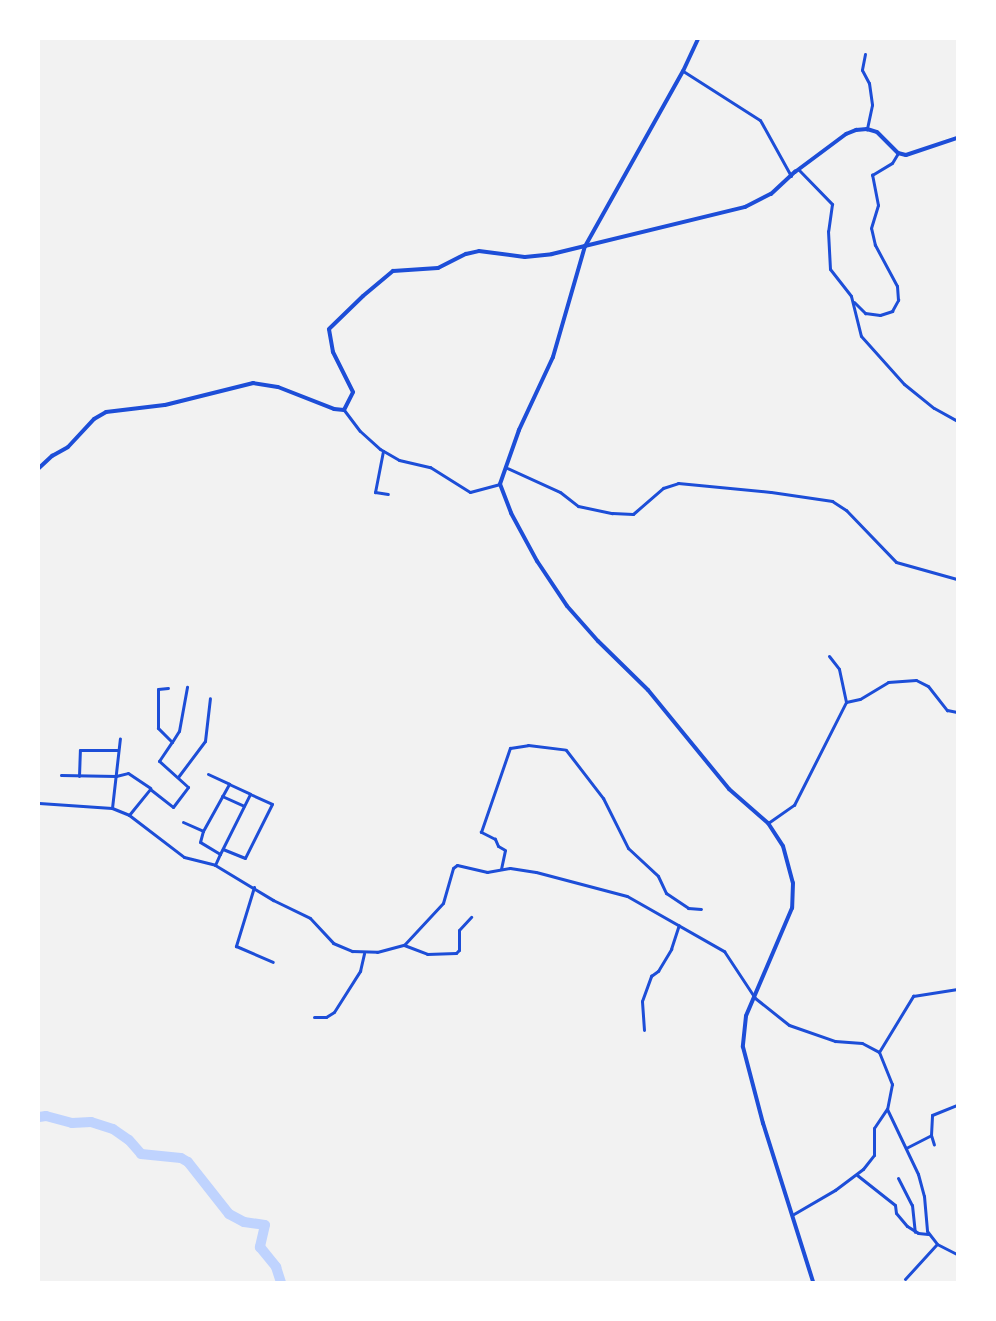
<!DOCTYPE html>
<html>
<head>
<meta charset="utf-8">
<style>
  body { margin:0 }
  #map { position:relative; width:996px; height:1321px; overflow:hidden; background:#f2f2f2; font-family:"Asap Condensed",sans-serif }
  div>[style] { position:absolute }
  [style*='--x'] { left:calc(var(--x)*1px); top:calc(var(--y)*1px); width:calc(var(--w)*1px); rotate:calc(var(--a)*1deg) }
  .river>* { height:10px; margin:-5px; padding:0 5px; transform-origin:5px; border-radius:5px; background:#bfd3fe }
  .minor>* { height:3px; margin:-1.5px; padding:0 1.5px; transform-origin:1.5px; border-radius:1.5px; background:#1d4ed8 }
  .tertiary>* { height:4px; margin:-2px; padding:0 2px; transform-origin:2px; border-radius:2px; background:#1d4ed8 }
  span { translate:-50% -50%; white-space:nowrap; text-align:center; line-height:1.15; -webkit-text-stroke:5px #fff; paint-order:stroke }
  .frame { position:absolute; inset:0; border:40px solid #fff; pointer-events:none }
</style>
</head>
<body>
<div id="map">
  <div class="river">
    <i style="--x:39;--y:1117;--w:7;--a:-8"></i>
    <i style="--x:46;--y:1116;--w:27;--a:15"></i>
    <i style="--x:72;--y:1123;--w:19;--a:-3"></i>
    <i style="--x:91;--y:1122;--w:23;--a:18"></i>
    <i style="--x:113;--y:1129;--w:19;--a:35"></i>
    <i style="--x:129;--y:1140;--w:18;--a:49"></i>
    <i style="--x:141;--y:1154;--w:40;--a:5.7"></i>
    <i style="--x:181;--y:1158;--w:8;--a:30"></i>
    <i style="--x:188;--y:1162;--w:66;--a:51.7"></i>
    <i style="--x:229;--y:1214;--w:17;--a:28"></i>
    <i style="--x:244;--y:1222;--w:21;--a:8"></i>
    <i style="--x:265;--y:1225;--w:23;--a:103"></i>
    <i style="--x:260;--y:1247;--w:26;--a:51"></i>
    <i style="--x:276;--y:1267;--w:16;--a:72"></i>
  </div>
  <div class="minor">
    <i style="--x:865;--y:54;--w:16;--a:101"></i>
    <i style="--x:862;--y:70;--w:15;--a:62"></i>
    <i style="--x:869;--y:83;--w:22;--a:82"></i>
    <i style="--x:872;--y:105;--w:25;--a:102"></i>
    <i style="--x:683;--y:71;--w:91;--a:32.5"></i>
    <i style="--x:760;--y:120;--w:64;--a:61"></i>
    <i style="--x:798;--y:169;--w:49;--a:45.8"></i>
    <i style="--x:832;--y:204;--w:27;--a:98"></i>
    <i style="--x:828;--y:231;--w:38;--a:87"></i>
    <i style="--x:830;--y:269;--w:34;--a:52"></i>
    <i style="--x:851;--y:296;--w:41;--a:76"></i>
    <i style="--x:861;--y:336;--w:64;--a:48.1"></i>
    <i style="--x:904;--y:384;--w:38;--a:39"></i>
    <i style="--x:934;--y:408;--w:26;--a:29"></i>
    <i style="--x:854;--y:302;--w:16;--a:45"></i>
    <i style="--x:865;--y:313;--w:15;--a:8"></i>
    <i style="--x:880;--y:315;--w:13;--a:-18"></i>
    <i style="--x:892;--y:311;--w:13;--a:-61"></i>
    <i style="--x:898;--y:300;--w:14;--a:-94"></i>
    <i style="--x:897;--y:286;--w:47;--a:-118.2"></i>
    <i style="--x:875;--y:245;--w:17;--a:-103"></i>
    <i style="--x:871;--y:228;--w:24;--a:-73"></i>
    <i style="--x:878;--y:205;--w:31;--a:-101"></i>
    <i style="--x:872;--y:175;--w:23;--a:-31"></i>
    <i style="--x:892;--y:163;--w:12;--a:-59"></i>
    <i style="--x:344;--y:410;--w:26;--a:53"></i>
    <i style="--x:360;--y:431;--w:27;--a:42"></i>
    <i style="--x:380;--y:449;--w:22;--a:30"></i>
    <i style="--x:399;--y:460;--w:32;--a:13"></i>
    <i style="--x:430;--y:467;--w:47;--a:32"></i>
    <i style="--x:470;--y:492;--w:31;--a:-15"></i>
    <i style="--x:383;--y:451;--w:42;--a:101"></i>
    <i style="--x:375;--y:492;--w:13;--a:9"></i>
    <i style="--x:505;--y:467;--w:60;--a:24.4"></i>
    <i style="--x:560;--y:492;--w:23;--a:38"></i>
    <i style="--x:578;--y:506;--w:35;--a:12"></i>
    <i style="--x:612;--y:513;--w:21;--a:3"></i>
    <i style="--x:633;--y:514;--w:40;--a:-41"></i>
    <i style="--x:663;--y:488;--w:16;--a:-18"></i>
    <i style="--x:678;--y:483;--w:93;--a:5.5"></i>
    <i style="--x:771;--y:492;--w:62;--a:8.4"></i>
    <i style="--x:832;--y:501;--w:17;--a:33"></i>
    <i style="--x:846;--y:510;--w:72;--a:46.1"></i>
    <i style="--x:896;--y:562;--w:63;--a:15.6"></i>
    <i style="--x:829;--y:656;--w:16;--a:52"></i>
    <i style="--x:839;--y:669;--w:34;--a:78"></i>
    <i style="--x:172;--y:742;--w:13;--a:-58"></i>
    <i style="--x:179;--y:731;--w:45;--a:-79.7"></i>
    <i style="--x:208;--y:774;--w:23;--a:25"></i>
    <i style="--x:61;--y:775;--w:55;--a:1"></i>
    <i style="--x:116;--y:776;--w:12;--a:-14"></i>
    <i style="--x:128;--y:773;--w:27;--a:34"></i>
    <i style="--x:79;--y:776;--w:26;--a:-88"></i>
    <i style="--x:80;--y:750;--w:37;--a:0"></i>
    <i style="--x:178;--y:777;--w:45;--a:-53.1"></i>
    <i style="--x:205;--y:741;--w:43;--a:-83.4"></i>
    <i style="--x:222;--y:796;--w:24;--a:24"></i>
    <i style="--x:39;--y:803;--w:73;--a:3.9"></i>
    <i style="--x:112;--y:808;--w:18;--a:22"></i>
    <i style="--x:129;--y:815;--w:69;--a:37.4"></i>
    <i style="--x:184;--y:857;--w:32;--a:14"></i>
    <i style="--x:215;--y:865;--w:68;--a:31.1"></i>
    <i style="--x:273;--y:900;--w:41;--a:25.9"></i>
    <i style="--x:310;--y:918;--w:34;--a:47"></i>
    <i style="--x:333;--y:943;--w:21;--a:23"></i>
    <i style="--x:352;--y:951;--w:25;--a:2"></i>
    <i style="--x:377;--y:952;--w:28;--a:-15"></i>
    <i style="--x:404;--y:945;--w:57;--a:-47.1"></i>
    <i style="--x:443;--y:903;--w:36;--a:-74"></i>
    <i style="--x:453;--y:868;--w:5;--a:-37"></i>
    <i style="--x:457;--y:865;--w:31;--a:13"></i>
    <i style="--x:487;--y:872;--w:23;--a:-10"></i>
    <i style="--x:510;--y:868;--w:26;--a:9"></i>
    <i style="--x:536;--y:872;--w:94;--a:14.8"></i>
    <i style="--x:627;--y:896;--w:112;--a:29.6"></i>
    <i style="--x:724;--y:951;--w:56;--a:56.6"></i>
    <i style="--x:755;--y:998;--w:43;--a:38.5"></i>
    <i style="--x:789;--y:1025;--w:49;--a:19.2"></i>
    <i style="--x:835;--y:1041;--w:27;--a:4"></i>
    <i style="--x:862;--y:1043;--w:19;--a:28"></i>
    <i style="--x:879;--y:1052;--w:35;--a:68"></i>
    <i style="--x:892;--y:1084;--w:25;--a:101"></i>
    <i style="--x:887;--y:1109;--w:72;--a:64.5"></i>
    <i style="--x:918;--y:1174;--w:23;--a:75"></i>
    <i style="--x:924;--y:1196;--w:35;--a:85"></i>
    <i style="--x:927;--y:1231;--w:16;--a:52"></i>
    <i style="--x:937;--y:1244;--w:22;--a:27"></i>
    <i style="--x:112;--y:808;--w:70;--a:-83.5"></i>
    <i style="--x:129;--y:815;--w:33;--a:-51"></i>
    <i style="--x:150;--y:789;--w:29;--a:38"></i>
    <i style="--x:173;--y:807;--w:25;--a:-53"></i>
    <i style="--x:188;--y:787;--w:39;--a:-138"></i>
    <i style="--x:159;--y:761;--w:23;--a:-56"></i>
    <i style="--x:172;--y:742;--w:20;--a:-135"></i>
    <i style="--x:158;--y:728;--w:39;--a:-90"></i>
    <i style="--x:158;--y:689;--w:10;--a:-6"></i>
    <i style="--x:183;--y:822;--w:22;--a:24"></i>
    <i style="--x:768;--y:823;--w:32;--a:-35"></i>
    <i style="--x:794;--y:805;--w:115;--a:-63.2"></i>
    <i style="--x:846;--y:702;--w:14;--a:-12"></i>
    <i style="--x:860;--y:699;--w:33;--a:-31"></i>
    <i style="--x:888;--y:682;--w:28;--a:-4"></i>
    <i style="--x:916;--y:680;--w:13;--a:27"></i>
    <i style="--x:928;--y:686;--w:31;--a:52"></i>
    <i style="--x:947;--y:710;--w:10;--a:11"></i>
    <i style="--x:220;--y:854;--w:23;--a:-149"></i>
    <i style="--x:200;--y:842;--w:11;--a:-75"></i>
    <i style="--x:203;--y:831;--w:54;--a:-61"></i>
    <i style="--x:229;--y:784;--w:23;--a:25"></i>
    <i style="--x:215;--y:865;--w:12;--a:-66"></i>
    <i style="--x:220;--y:854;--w:67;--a:-63.4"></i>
    <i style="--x:250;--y:794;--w:24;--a:24"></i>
    <i style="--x:272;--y:804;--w:60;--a:116.6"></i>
    <i style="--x:245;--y:858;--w:24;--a:-158"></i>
    <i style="--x:501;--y:869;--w:19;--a:-78"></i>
    <i style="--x:505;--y:850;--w:8;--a:-150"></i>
    <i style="--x:498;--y:846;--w:8;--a:-113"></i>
    <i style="--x:495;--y:839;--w:16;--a:-153"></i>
    <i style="--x:481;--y:832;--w:89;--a:-71"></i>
    <i style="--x:510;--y:748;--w:18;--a:-9"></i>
    <i style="--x:528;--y:745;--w:38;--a:7"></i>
    <i style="--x:566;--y:750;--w:61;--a:52.4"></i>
    <i style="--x:603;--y:798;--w:56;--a:63.4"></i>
    <i style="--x:628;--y:848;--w:41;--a:43"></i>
    <i style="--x:658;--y:876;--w:19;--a:65"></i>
    <i style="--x:666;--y:893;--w:27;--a:34"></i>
    <i style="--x:688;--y:908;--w:13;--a:4"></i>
    <i style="--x:254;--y:887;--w:62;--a:107"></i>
    <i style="--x:236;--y:946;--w:40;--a:23.4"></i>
    <i style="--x:404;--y:945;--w:25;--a:21"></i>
    <i style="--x:427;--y:954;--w:29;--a:-2"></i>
    <i style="--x:456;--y:953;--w:4;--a:-45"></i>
    <i style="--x:459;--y:950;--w:20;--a:-90"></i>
    <i style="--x:459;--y:930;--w:18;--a:-47"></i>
    <i style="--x:314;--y:1017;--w:12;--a:0"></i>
    <i style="--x:326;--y:1017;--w:9;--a:-32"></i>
    <i style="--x:334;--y:1012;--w:49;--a:-57.6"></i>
    <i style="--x:360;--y:971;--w:18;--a:-77"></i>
    <i style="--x:644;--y:1030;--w:29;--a:-94"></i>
    <i style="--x:642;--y:1001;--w:27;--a:-70"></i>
    <i style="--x:651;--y:976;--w:9;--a:-36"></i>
    <i style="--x:658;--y:971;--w:26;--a:-59"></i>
    <i style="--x:671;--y:949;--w:25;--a:-72"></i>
    <i style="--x:879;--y:1052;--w:66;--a:-58.7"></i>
    <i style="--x:913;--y:996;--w:45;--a:-9"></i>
    <i style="--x:931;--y:1135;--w:20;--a:-87"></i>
    <i style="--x:932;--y:1115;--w:27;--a:-22"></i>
    <i style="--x:906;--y:1148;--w:28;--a:-27"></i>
    <i style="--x:931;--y:1135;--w:10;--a:73"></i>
    <i style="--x:857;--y:1175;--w:48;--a:38.3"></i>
    <i style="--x:895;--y:1205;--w:8;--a:83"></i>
    <i style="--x:896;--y:1213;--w:17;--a:50"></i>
    <i style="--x:907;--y:1226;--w:13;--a:32"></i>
    <i style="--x:918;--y:1233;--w:10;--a:6"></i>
    <i style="--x:898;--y:1178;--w:30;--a:63"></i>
    <i style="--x:912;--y:1205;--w:27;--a:84"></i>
    <i style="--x:792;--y:1215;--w:50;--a:-30.2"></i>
    <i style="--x:835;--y:1190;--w:35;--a:-37"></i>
    <i style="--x:863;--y:1169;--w:18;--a:-52"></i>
    <i style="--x:874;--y:1155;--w:27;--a:-90"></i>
    <i style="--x:874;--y:1128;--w:23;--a:-56"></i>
    <i style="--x:905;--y:1279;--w:47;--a:-47.6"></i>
  </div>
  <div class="tertiary">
    <i style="--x:698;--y:39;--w:35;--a:115"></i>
    <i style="--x:683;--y:71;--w:201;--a:119.2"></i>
    <i style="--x:585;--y:246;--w:116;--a:106.1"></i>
    <i style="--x:553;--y:357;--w:81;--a:115"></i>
    <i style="--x:519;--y:430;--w:57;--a:109.4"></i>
    <i style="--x:500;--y:484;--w:31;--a:69"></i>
    <i style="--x:511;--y:513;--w:55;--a:61.6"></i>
    <i style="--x:537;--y:561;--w:54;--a:56.3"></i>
    <i style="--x:567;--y:606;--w:47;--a:48.5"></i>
    <i style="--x:598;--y:641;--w:70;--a:44.4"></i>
    <i style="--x:648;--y:690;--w:128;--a:50.7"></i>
    <i style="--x:729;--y:789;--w:52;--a:41.1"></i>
    <i style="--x:768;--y:823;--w:27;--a:57"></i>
    <i style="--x:783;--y:846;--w:38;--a:75"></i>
    <i style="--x:793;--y:883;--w:25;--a:92"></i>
    <i style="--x:792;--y:908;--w:117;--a:113.1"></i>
    <i style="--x:746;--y:1016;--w:31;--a:96"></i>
    <i style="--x:743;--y:1047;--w:79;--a:75.3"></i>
    <i style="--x:763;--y:1123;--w:167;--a:72.5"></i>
    <i style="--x:39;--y:468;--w:18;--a:-43"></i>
    <i style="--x:52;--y:456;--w:18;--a:-29"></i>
    <i style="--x:68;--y:447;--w:38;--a:-47"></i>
    <i style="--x:94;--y:419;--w:14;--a:-30"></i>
    <i style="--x:106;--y:412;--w:59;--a:-6.8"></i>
    <i style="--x:165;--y:405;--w:91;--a:-14"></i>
    <i style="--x:253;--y:383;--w:25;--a:9"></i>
    <i style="--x:278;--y:387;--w:60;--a:21.4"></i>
    <i style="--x:334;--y:409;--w:10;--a:6"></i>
    <i style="--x:344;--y:410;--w:20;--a:-63"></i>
    <i style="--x:353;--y:392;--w:45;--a:-116.6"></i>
    <i style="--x:333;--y:352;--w:23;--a:-100"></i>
    <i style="--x:329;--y:329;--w:47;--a:-44.1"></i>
    <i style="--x:363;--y:296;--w:39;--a:-40"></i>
    <i style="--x:393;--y:271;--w:45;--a:-3.8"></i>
    <i style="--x:438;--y:268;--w:31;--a:-27"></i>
    <i style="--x:466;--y:254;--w:13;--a:-13"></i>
    <i style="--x:479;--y:251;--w:46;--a:7.4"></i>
    <i style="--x:525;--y:257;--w:27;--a:-6"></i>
    <i style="--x:552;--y:254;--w:199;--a:-13.7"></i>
    <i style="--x:745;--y:207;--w:29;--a:-27"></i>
    <i style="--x:771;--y:194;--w:33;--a:-43"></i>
    <i style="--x:795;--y:172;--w:64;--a:-36.7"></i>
    <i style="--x:846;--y:134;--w:11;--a:-22"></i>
    <i style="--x:856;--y:130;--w:11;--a:-5"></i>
    <i style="--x:867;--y:129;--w:10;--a:17"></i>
    <i style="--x:877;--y:132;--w:30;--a:45"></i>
    <i style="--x:898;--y:153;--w:8;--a:14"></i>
    <i style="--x:906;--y:155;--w:54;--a:-18.4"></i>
  </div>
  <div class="frame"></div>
</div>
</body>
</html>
